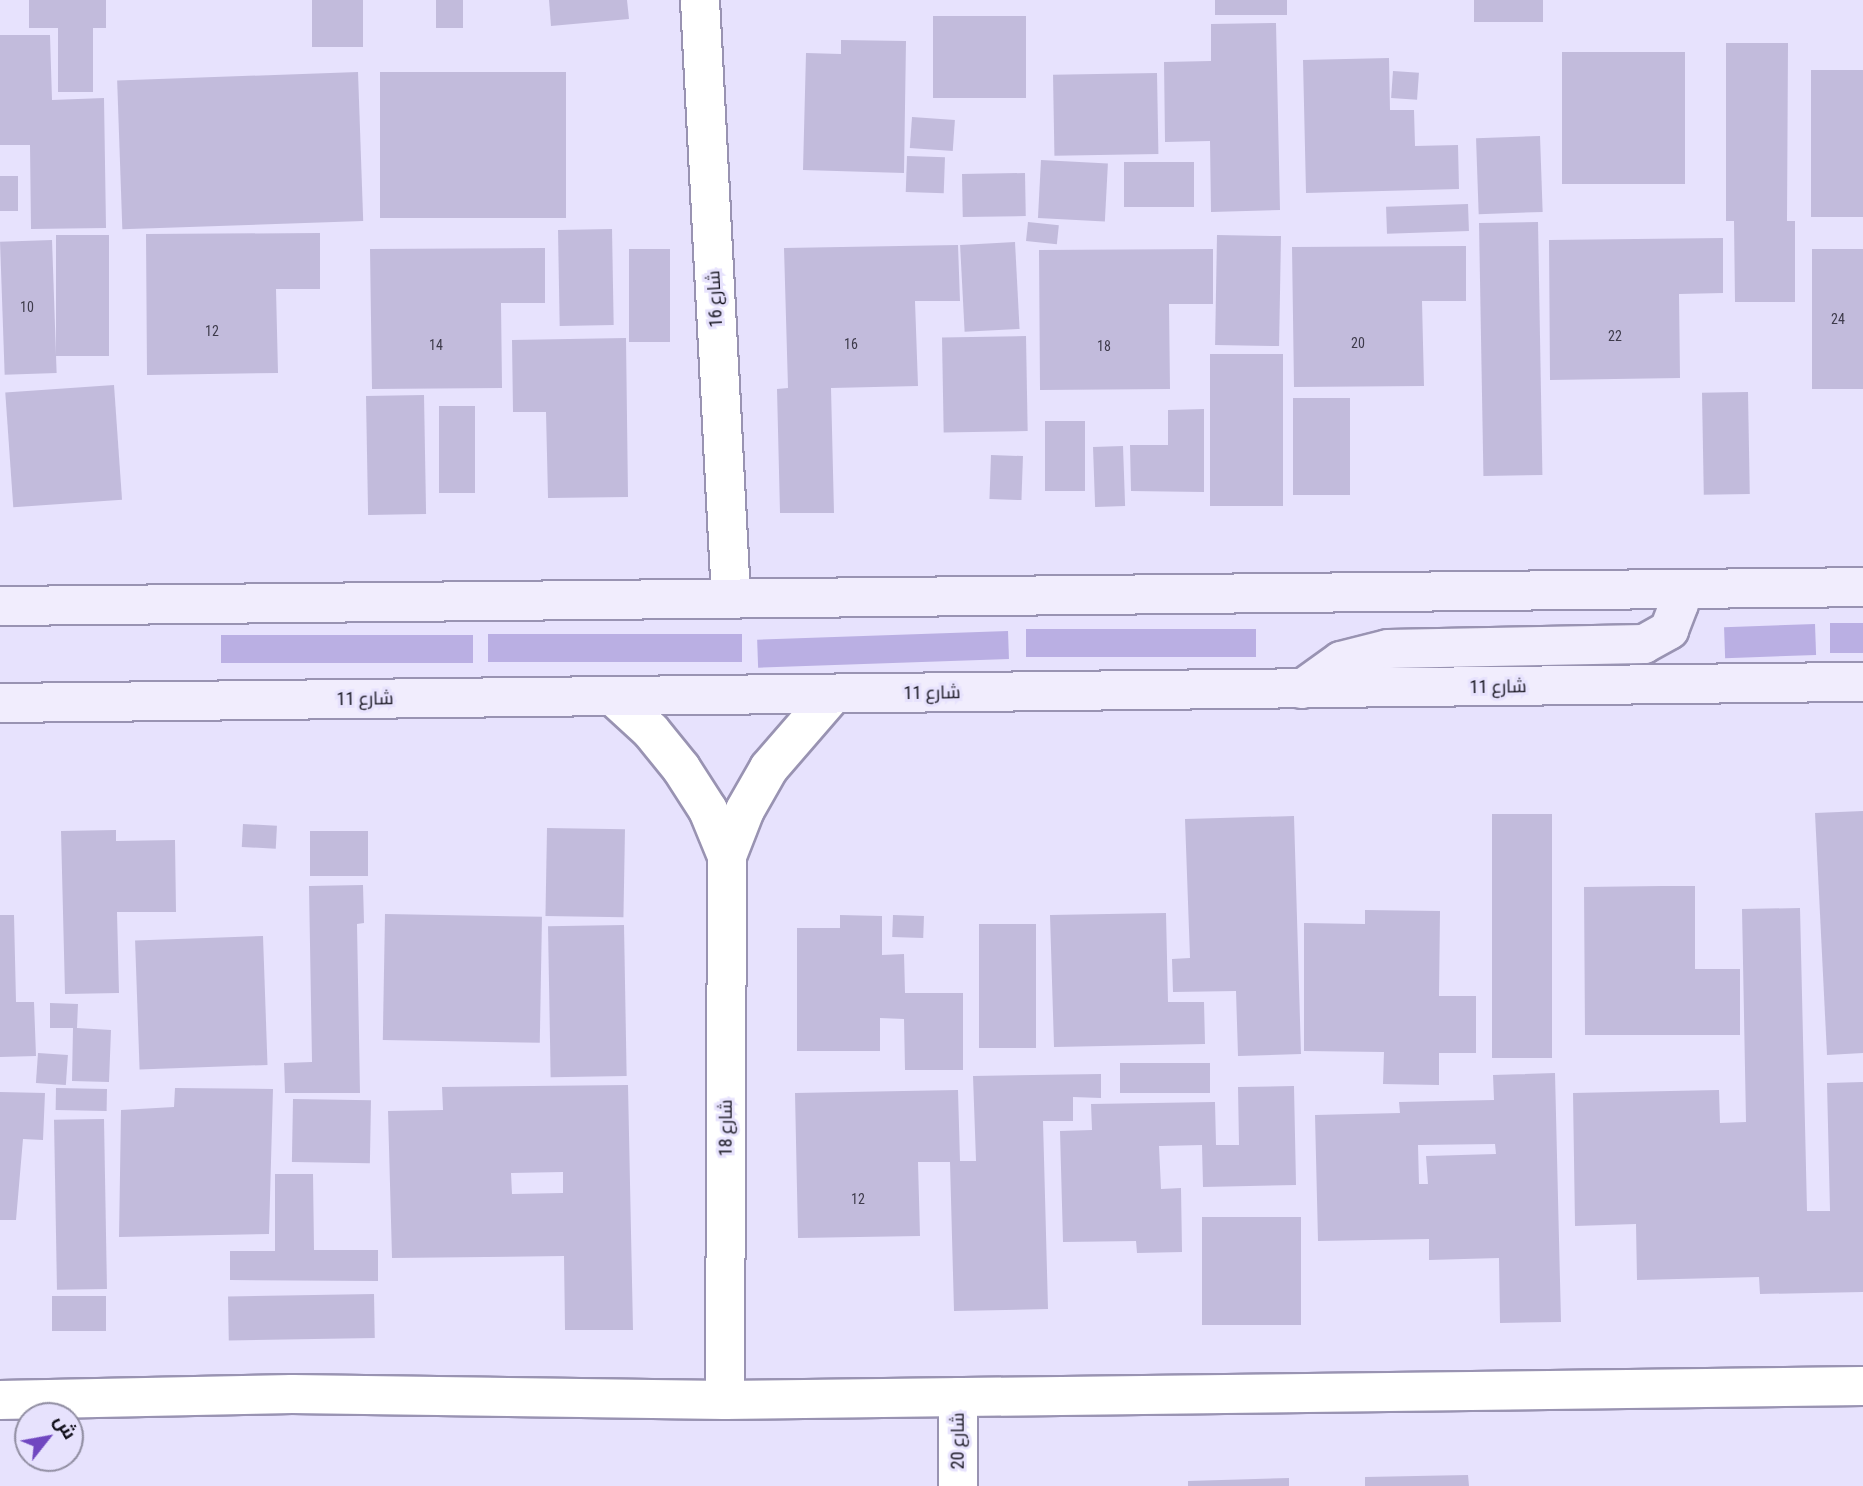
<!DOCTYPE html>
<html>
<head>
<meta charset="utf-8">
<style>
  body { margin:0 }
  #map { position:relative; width:1863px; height:1486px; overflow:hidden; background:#e7e2fd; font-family:"Roboto Condensed",Cairo,sans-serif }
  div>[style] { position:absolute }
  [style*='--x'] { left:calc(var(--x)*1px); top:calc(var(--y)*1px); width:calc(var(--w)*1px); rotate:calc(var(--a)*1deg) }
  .green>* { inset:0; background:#baafe3; transform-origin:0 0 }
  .building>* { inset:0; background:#c2bbdc; transform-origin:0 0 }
  .roads { filter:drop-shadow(2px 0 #9993b2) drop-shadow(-2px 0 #9993b2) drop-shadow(0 2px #9993b2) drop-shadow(0 -2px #9993b2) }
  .street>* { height:38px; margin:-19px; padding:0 19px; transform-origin:19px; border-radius:19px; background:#fff }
  .secondary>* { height:38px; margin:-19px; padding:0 19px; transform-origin:19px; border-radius:19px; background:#f1edfd }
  span { translate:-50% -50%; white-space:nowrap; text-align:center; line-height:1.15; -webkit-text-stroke:6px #e7e2fd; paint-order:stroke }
  .number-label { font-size:14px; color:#3d3a4a }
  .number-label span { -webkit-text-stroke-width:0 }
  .street-label { font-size:18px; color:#110f1a }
  .north { position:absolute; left:14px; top:1402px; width:70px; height:70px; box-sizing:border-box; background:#e7e2fd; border:2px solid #918ea2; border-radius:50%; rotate:59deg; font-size:19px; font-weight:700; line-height:28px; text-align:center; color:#110f1a }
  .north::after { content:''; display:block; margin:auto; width:24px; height:32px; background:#7047c0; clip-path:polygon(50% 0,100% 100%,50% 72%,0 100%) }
</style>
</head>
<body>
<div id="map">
  <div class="green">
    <i style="left:1863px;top:623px;width:30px;height:33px;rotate:90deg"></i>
    <i style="left:1815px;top:624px;width:31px;height:91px;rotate:88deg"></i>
    <i style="left:1256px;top:629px;width:28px;height:230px;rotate:90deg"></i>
    <i style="left:1008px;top:631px;width:28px;height:251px;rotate:88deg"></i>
    <i style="left:742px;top:634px;width:28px;height:254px;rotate:90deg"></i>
    <i style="left:473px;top:635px;width:28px;height:252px;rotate:90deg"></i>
  </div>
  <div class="building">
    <i style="clip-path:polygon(29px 0,106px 0,106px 28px,93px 28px,93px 92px,58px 92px,58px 28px,29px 28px)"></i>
    <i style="left:312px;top:0;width:51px;height:47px"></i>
    <i style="left:436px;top:0;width:27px;height:28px"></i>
    <i style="clip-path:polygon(549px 0,627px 0,629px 19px,551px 26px)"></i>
    <i style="left:1215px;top:0;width:72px;height:15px"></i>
    <i style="left:1474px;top:0;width:69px;height:22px"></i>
    <i style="left:933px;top:16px;width:93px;height:82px"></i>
    <i style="clip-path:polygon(1276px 23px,1280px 210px,1211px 212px,1210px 141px,1165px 142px,1164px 62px,1211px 61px,1211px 24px)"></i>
    <i style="clip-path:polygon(0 35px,50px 35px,52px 100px,104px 98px,106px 228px,31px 229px,30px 145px,0 145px)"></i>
    <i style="clip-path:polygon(841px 40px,906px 41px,904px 173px,803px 170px,806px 53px,841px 54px)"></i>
    <i style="clip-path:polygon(1726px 43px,1788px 43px,1787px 221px,1795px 221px,1795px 302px,1735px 302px,1734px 221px,1726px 221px)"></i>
    <i style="left:1562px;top:52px;width:123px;height:132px"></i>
    <i style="clip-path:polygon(1389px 58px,1390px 110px,1414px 110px,1415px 146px,1458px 145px,1459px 189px,1306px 193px,1303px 60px)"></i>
    <i style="left:1863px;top:70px;width:147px;height:52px;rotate:90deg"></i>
    <i style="left:1393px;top:71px;width:26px;height:27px;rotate:4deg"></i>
    <i style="left:358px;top:72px;width:149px;height:241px;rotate:88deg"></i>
    <i style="left:380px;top:72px;width:186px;height:146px"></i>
    <i style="left:1157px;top:73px;width:81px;height:104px;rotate:89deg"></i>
    <i style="left:912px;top:117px;width:43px;height:31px;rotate:4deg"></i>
    <i style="left:1540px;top:136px;width:76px;height:64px;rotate:88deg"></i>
    <i style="left:907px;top:156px;width:38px;height:36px;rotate:2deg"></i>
    <i style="left:1041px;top:160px;width:67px;height:58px;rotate:3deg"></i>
    <i style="left:1194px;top:162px;width:45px;height:70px;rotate:90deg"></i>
    <i style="left:1025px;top:173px;width:43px;height:63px;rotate:89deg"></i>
    <i style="left:0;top:176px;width:18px;height:35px"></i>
    <i style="left:1468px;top:204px;width:27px;height:82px;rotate:88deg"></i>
    <i style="left:1028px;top:222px;width:31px;height:19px;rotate:6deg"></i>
    <i style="left:1538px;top:222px;width:253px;height:59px;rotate:89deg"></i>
    <i style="left:612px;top:229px;width:96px;height:54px;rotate:89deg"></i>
    <i style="clip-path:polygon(320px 233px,320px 289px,276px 289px,278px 373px,147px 375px,146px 234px)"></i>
    <i style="left:109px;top:235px;width:121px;height:53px;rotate:90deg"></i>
    <i style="left:1217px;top:235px;width:64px;height:110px;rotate:1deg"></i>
    <i style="clip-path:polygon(1723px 238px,1723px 293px,1679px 294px,1680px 378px,1550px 380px,1549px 240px)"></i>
    <i style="left:52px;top:240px;width:133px;height:52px;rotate:88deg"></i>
    <i style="left:1015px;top:242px;width:87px;height:55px;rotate:87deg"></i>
    <i style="clip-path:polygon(958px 245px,960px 301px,915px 301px,918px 386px,831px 388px,834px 513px,780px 513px,777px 389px,788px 388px,784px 248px)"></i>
    <i style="clip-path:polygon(1466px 246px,1466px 301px,1422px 301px,1424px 386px,1294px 387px,1292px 247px)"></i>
    <i style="clip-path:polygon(545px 248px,545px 303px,501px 303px,502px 388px,372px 389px,370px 249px)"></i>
    <i style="left:629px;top:249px;width:41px;height:93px"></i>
    <i style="clip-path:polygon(1213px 249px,1213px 304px,1169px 304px,1170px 389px,1040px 390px,1039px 250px)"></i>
    <i style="left:1812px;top:249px;width:51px;height:140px"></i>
    <i style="left:1026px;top:336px;width:95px;height:84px;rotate:89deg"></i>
    <i style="clip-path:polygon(626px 338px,628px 497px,548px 498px,546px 412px,513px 412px,512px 340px)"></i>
    <i style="left:1210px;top:354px;width:73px;height:152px"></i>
    <i style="left:114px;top:385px;width:115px;height:109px;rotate:86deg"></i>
    <i style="left:1748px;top:392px;width:102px;height:46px;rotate:89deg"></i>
    <i style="left:424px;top:395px;width:119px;height:58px;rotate:89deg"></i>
    <i style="left:1293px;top:398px;width:57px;height:97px"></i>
    <i style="left:439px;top:406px;width:36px;height:87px"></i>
    <i style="clip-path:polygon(1204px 409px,1204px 492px,1131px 491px,1130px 445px,1168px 445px,1168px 410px)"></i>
    <i style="left:1045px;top:421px;width:40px;height:70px"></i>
    <i style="left:1123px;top:446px;width:60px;height:30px;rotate:88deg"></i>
    <i style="left:991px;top:455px;width:32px;height:44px;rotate:2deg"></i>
    <i style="clip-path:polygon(1863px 811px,1863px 1053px,1827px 1055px,1815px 813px)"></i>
    <i style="left:1492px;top:814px;width:60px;height:244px"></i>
    <i style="clip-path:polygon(1294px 816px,1301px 1054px,1238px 1056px,1236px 991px,1173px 992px,1172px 959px,1190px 958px,1185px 819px)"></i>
    <i style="left:243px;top:824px;width:34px;height:23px;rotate:3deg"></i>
    <i style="left:547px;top:828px;width:78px;height:88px;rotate:1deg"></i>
    <i style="clip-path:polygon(116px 830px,116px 841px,175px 840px,176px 912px,117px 912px,119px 993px,65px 994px,61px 831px)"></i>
    <i style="left:310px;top:831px;width:58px;height:45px"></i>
    <i style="clip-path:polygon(363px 885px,364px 923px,357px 924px,360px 1093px,285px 1093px,284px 1063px,312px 1062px,309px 886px)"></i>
    <i style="clip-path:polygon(1662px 886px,1695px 886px,1695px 969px,1740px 969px,1740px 1035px,1585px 1035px,1584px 887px)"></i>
    <i style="clip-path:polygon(1800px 908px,1807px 1211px,1830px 1211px,1827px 1083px,1863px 1082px,1863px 1292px,1760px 1294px,1759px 1277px,1637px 1280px,1636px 1224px,1575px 1226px,1573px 1093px,1719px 1090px,1720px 1123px,1746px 1122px,1742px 909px)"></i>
    <i style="clip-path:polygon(1365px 910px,1440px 911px,1439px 996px,1476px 996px,1476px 1053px,1439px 1053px,1439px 1085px,1383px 1084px,1384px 1052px,1304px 1051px,1304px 923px,1365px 924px)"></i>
    <i style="clip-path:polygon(1166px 913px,1168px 1002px,1204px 1002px,1205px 1044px,1054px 1047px,1050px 915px)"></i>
    <i style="left:385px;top:914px;width:157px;height:126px;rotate:1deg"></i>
    <i style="clip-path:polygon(0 915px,14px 915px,16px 1002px,34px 1002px,36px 1056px,0 1057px)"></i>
    <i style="clip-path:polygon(840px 915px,882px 916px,882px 955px,904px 954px,905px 993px,963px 993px,963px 1070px,905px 1070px,904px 1019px,880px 1018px,880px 1051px,797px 1051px,797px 928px,840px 928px)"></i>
    <i style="left:893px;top:915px;width:31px;height:22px;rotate:2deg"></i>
    <i style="left:979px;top:924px;width:57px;height:124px"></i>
    <i style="left:624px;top:925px;width:151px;height:76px;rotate:89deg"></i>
    <i style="left:263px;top:936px;width:129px;height:128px;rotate:88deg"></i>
    <i style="clip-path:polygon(50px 1003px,78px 1004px,77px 1028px,111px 1030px,109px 1082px,72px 1081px,73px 1028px,50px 1028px)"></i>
    <i style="left:38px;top:1053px;width:30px;height:30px;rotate:4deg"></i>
    <i style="left:1210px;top:1063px;width:30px;height:90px;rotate:90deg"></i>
    <i style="clip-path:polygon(evenodd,1555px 1073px,1561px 1322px,1500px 1323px,1499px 1258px,1429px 1260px,1429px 1239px,1318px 1241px,1315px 1115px,1400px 1113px,1399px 1102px,1494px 1100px,1493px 1075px,1555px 1073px,1495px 1144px,1496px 1154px,1426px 1156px,1428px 1184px,1419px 1184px,1418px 1145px,1495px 1144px)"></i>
    <i style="clip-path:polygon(1101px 1074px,1101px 1098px,1073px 1097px,1073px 1121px,1043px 1121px,1048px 1309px,954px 1311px,950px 1162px,918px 1162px,920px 1236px,798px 1238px,795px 1093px,958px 1090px,960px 1161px,976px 1161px,973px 1076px)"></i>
    <i style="clip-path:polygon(evenodd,628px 1085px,633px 1330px,565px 1330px,564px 1256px,392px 1258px,388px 1111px,443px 1110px,442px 1087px,628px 1085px,563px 1172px,563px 1193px,512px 1194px,511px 1173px,563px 1172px)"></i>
    <i style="clip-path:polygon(1294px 1086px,1296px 1185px,1203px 1187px,1202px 1145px,1159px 1146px,1161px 1189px,1181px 1188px,1182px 1252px,1137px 1253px,1136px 1241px,1063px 1242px,1060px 1131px,1092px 1130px,1091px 1104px,1215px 1102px,1216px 1145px,1239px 1145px,1238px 1087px)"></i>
    <i style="left:56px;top:1088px;width:51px;height:22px;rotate:1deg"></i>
    <i style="clip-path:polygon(175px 1088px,273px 1089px,269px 1234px,119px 1237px,121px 1110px,174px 1107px)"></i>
    <i style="clip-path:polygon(0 1092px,45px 1093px,43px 1140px,23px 1139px,16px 1220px,0 1220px)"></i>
    <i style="left:293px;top:1099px;width:78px;height:63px;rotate:1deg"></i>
    <i style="left:104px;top:1119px;width:170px;height:50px;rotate:89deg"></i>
    <i style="clip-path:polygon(275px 1174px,313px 1174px,314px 1250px,378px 1250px,378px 1281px,230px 1280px,230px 1251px,275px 1251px)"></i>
    <i style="left:1202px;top:1217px;width:99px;height:108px"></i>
    <i style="left:374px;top:1294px;width:44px;height:146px;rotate:89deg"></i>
    <i style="left:52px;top:1296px;width:54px;height:35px"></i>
    <i style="clip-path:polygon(1468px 1475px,1469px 1486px,1365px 1486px,1365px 1477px)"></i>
    <i style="clip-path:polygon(1289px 1478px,1289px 1486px,1188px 1486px,1188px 1481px)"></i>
  </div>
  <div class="roads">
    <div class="street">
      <i style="--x:700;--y:0;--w:598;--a:87.03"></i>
      <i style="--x:614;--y:697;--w:50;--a:42.6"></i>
      <i style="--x:651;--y:731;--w:48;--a:51"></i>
      <i style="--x:681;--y:768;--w:50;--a:57.3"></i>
      <i style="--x:708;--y:810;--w:50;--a:67.6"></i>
      <i style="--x:958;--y:1397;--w:89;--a:90"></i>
      <i style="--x:0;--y:1400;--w:292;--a:-1.2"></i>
      <i style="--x:292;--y:1394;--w:433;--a:0.8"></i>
      <i style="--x:725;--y:1400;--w:1138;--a:-0.7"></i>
      <i style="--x:725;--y:1400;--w:544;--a:-89.79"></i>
      <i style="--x:727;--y:856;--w:49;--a:-68.6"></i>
      <i style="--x:745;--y:810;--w:48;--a:-60.3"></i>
      <i style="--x:769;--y:768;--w:98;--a:-49.1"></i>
    </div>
    <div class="secondary">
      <i style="--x:0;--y:606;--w:1863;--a:-0.58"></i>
      <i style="--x:1302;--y:689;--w:48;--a:-35.7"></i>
      <i style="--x:1341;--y:661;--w:49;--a:-14.3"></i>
      <i style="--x:1388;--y:649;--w:256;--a:-1.1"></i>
      <i style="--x:1644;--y:644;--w:29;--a:-29"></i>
      <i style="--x:1669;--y:630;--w:28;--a:-69"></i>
      <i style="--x:1679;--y:604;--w:14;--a:-94"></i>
      <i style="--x:0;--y:703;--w:1863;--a:-0.65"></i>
    </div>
  </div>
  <div class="number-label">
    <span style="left:27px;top:307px">10</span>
    <span style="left:1838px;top:319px">24</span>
    <span style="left:212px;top:331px">12</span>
    <span style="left:1615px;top:336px">22</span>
    <span style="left:1358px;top:343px">20</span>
    <span style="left:851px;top:344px">16</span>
    <span style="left:436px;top:345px">14</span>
    <span style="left:1104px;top:346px">18</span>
    <span style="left:858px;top:1199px">12</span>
  </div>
  <div class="street-label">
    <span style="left:715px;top:299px;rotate:-93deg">شارع 16</span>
    <span style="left:1498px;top:687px;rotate:-1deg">شارع 11</span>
    <span style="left:932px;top:693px;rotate:-1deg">شارع 11</span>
    <span style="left:365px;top:699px;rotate:-1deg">شارع 11</span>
    <span style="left:726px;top:1128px;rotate:-90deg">شارع 18</span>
    <span style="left:958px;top:1441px;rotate:-90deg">شارع 20</span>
  </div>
  <div class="north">ش</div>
</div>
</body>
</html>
